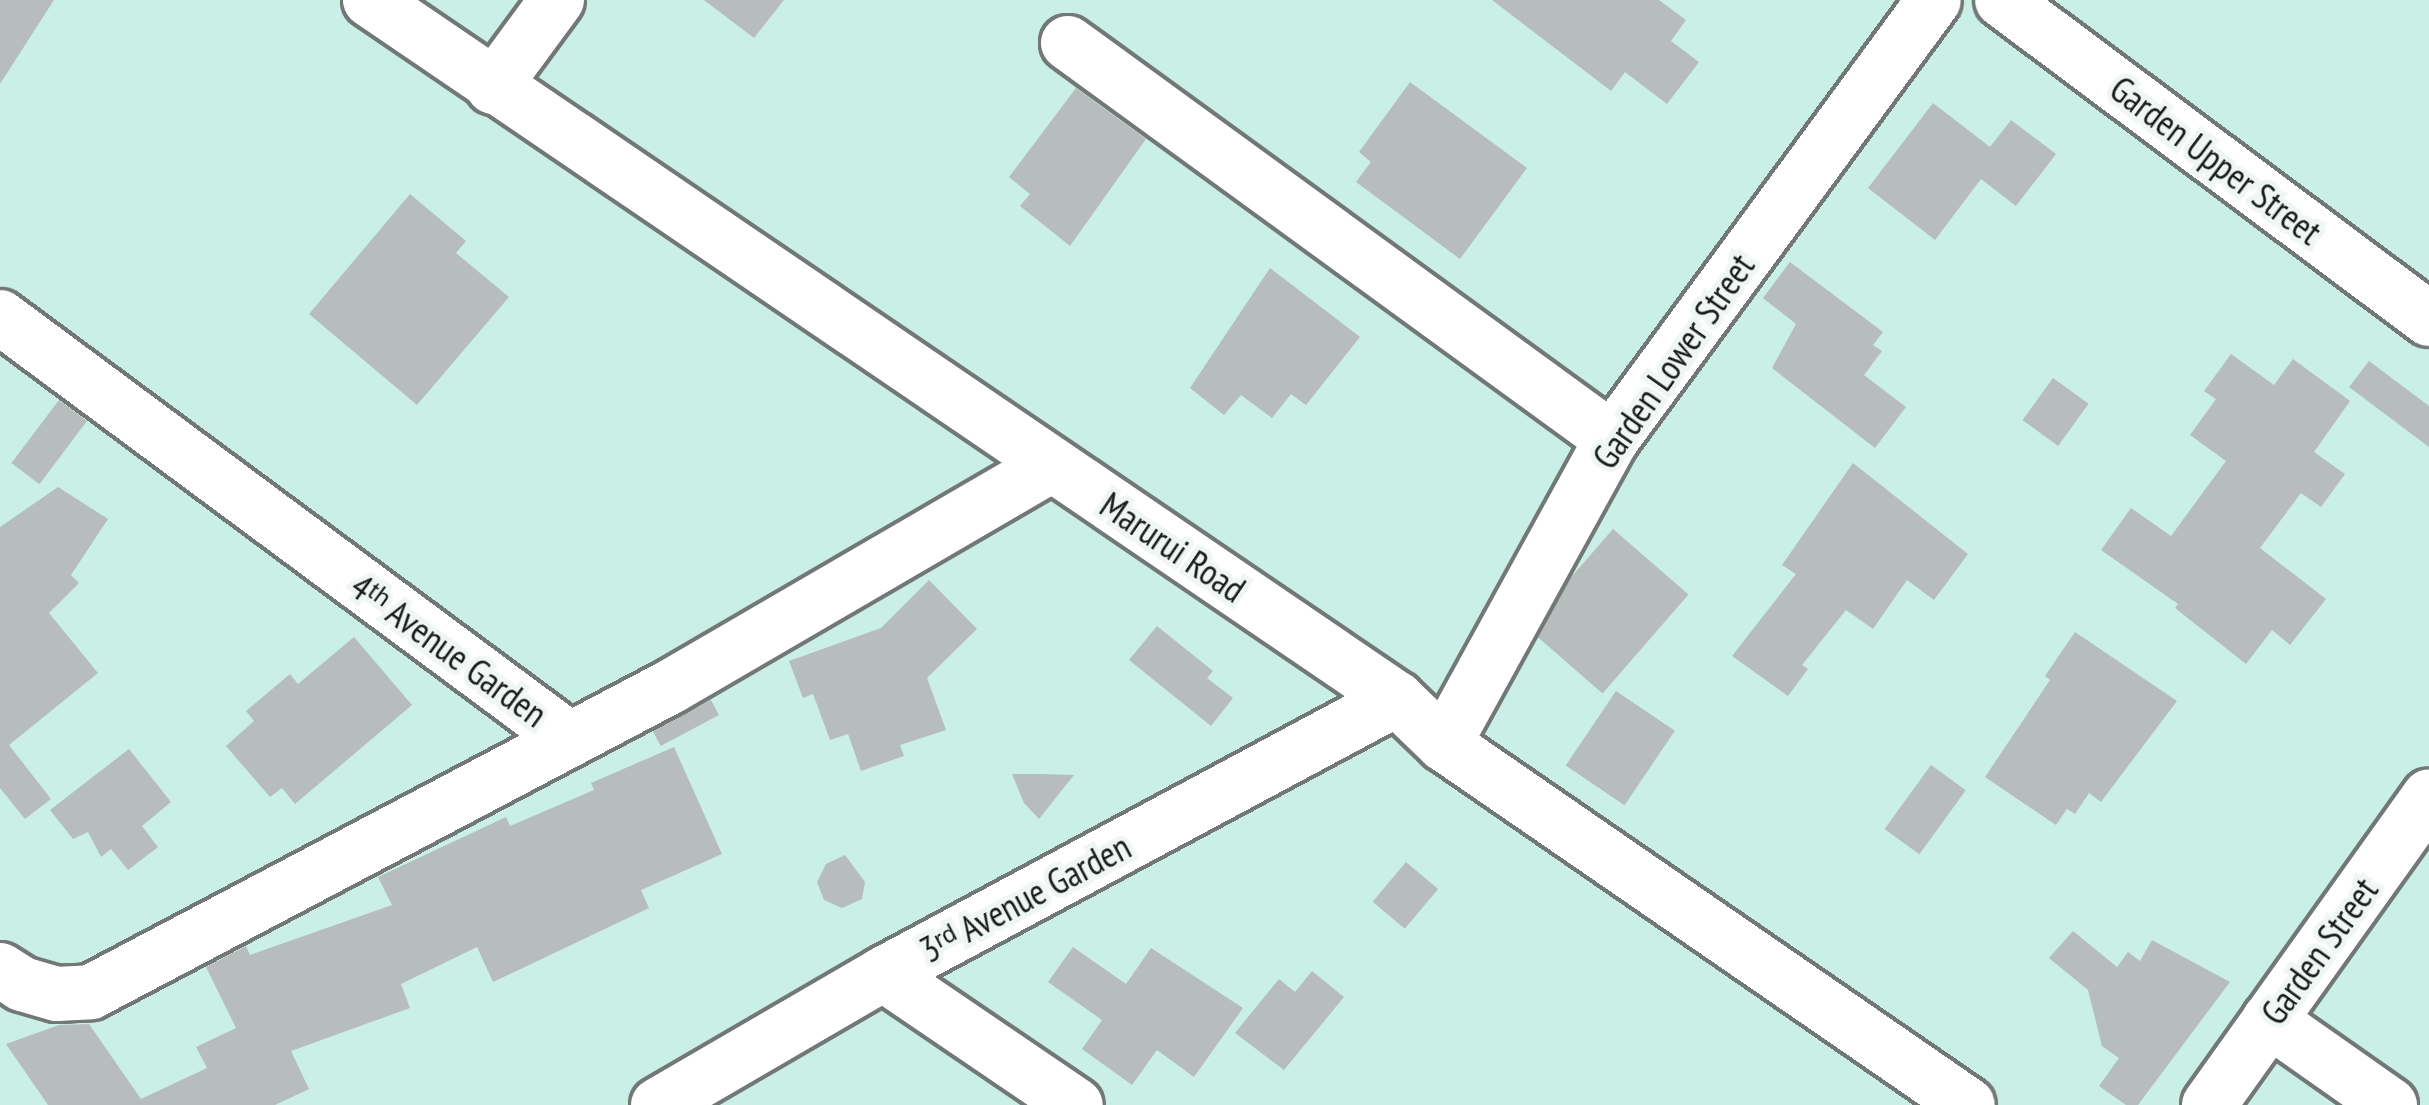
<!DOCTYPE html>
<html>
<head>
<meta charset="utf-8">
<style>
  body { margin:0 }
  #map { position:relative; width:2429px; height:1105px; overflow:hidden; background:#eff6f4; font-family:"PT Sans Narrow",sans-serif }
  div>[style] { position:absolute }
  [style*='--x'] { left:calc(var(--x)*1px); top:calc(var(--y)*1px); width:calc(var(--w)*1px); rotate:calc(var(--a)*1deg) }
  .green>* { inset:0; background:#c9efe7; transform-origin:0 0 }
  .building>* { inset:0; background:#b7bdbc; transform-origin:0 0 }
  .roads { filter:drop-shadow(3px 0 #727876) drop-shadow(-3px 0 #727876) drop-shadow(0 3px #727876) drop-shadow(0 -3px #727876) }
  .minor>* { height:54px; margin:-27px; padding:0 27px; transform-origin:27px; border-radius:27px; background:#fff }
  span { translate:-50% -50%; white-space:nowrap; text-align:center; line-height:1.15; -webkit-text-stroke:10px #eff6f4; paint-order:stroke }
  .street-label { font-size:36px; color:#191b1b }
</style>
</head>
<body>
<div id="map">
  <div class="green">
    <i style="left:0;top:0;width:2429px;height:1105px"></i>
  </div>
  <div class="building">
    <i style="clip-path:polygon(0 0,54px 0,0 84px)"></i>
    <i style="clip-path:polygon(704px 0,784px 0,754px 38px)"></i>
    <i style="clip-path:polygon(1492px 0,1659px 0,1686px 20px,1671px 41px,1699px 62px,1667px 104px,1625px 72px,1611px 91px)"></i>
    <i style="clip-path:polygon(1410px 82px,1527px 168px,1460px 259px,1356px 182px,1371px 162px,1359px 152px)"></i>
    <i style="clip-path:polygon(1076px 88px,1146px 139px,1070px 246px,1020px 206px,1030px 194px,1009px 177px)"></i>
    <i style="clip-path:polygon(1933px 103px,1990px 147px,2011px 120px,2056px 154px,2016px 206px,1981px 179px,1935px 240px,1868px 188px)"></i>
    <i style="clip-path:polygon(410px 194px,466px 241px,456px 253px,509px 297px,417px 405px,309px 314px)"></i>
    <i style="clip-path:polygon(1790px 262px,1883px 332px,1873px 345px,1882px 351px,1864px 375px,1906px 407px,1875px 448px,1772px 368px,1796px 324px,1763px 298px)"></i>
    <i style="clip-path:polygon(1270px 268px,1360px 337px,1306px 405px,1291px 394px,1272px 418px,1241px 395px,1224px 415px,1190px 388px)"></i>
    <i style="clip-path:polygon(2231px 354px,2274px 385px,2293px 359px,2350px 401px,2314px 452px,2345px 474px,2321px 507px,2301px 493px,2260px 548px,2326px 599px,2290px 645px,2272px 630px,2246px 664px,2175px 608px,2178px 604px,2101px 550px,2131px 508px,2171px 536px,2226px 461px,2190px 435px,2216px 399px,2204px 391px)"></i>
    <i style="clip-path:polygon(2369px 361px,2429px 406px,2429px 447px,2349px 387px)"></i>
    <i style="left:2053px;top:378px;width:44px;height:52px;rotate:36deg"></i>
    <i style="left:59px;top:400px;width:35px;height:79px;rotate:37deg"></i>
    <i style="clip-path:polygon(1853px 463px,1968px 554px,1934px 600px,1907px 580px,1873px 629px,1846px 610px,1802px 665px,1808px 669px,1788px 696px,1732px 656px,1796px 574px,1782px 565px)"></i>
    <i style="clip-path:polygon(58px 487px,108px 519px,71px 575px,79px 583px,49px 613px,98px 673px,9px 745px,51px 799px,25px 819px,0 788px,0 527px)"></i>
    <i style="left:1613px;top:529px;width:100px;height:131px;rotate:41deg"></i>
    <i style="clip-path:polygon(929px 580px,977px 629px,927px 678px,946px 730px,900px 745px,904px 756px,861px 771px,848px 734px,830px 740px,813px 694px,803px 698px,789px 661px,881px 628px)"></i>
    <i style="clip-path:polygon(1157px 626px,1213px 671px,1207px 678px,1233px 698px,1211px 726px,1129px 660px)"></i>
    <i style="clip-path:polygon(2075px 632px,2177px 701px,2101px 802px,2089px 793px,2075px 814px,2067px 809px,2056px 825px,1985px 777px,2050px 680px,2045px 676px)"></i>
    <i style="clip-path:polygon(354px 637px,412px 705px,295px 804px,282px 788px,270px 797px,226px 746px,254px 721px,246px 711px,290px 674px,298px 684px)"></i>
    <i style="left:1616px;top:691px;width:71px;height:90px;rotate:34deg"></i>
    <i style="left:711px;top:700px;width:17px;height:66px;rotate:62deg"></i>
    <i style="clip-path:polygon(674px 747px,722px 854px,641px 890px,649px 908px,493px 982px,477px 947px,401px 984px,410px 1008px,291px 1051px,309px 1089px,275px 1105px,48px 1105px,6px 1044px,59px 1025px,89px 1024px,141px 1099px,207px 1068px,196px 1047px,236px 1028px,206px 967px,246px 946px,250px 955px,392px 905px,378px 877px,506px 817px,510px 826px,594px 790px,591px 783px)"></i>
    <i style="clip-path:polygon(129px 749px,171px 802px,142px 826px,158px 847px,128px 870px,111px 849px,101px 857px,88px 832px,73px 839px,50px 810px)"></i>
    <i style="left:1931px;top:765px;width:43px;height:79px;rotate:36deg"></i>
    <i style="clip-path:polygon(1012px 774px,1040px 774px,1074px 775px,1039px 819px,1024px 803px)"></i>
    <i style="clip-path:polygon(845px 855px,865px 882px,862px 899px,842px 908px,824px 900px,817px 882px,826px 864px)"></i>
    <i style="left:1406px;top:862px;width:42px;height:52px;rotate:40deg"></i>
    <i style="clip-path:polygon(2073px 931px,2117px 967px,2128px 952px,2140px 961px,2152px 940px,2230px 982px,2138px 1105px,2126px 1105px,2099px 1086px,2119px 1058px,2102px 1046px,2088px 990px,2049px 958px)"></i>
    <i style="clip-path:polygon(1073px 947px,1126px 984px,1151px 948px,1243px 1008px,1194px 1077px,1157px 1050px,1132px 1085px,1082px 1049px,1102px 1020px,1048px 982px)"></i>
    <i style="clip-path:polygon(1312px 971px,1344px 997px,1284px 1070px,1235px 1033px,1279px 979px,1295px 992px)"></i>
  </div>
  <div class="roads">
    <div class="minor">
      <i style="--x:370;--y:0;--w:1242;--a:34.24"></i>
      <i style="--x:1397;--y:699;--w:65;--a:43.8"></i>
      <i style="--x:1444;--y:744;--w:636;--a:34.56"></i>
      <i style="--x:2002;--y:0;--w:533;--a:36.76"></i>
      <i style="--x:1068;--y:43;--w:673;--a:36.05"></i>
      <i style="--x:493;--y:87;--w:108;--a:-53.7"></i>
      <i style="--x:0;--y:317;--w:707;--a:36.55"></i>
      <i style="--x:1444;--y:744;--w:348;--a:-61.2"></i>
      <i style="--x:1612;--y:439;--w:544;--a:-53.74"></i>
      <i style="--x:0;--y:970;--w:26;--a:32"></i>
      <i style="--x:22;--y:984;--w:36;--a:16"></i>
      <i style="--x:57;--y:994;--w:34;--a:-3"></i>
      <i style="--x:91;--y:992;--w:654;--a:-27.78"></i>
      <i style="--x:670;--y:687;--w:442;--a:-30.2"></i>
      <i style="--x:883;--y:974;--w:233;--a:34.2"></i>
      <i style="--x:2269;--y:1020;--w:148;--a:35.1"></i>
      <i style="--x:658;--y:1105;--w:260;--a:-30.2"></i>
      <i style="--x:883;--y:974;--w:583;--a:-28.15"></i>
      <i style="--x:2209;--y:1105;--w:379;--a:-54.5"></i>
    </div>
  </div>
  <div class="street-label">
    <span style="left:2216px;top:160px;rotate:37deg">Garden Upper Street</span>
    <span style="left:1673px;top:361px;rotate:-55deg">Garden Lower Street</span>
    <span style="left:1173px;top:547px;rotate:34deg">Marurui Road</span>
    <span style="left:449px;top:650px;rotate:36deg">4ᵗʰ Avenue Garden</span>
    <span style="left:1025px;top:898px;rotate:-28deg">3ʳᵈ Avenue Garden</span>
    <span style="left:2319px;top:951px;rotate:-54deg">Garden Street</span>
  </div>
</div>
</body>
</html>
